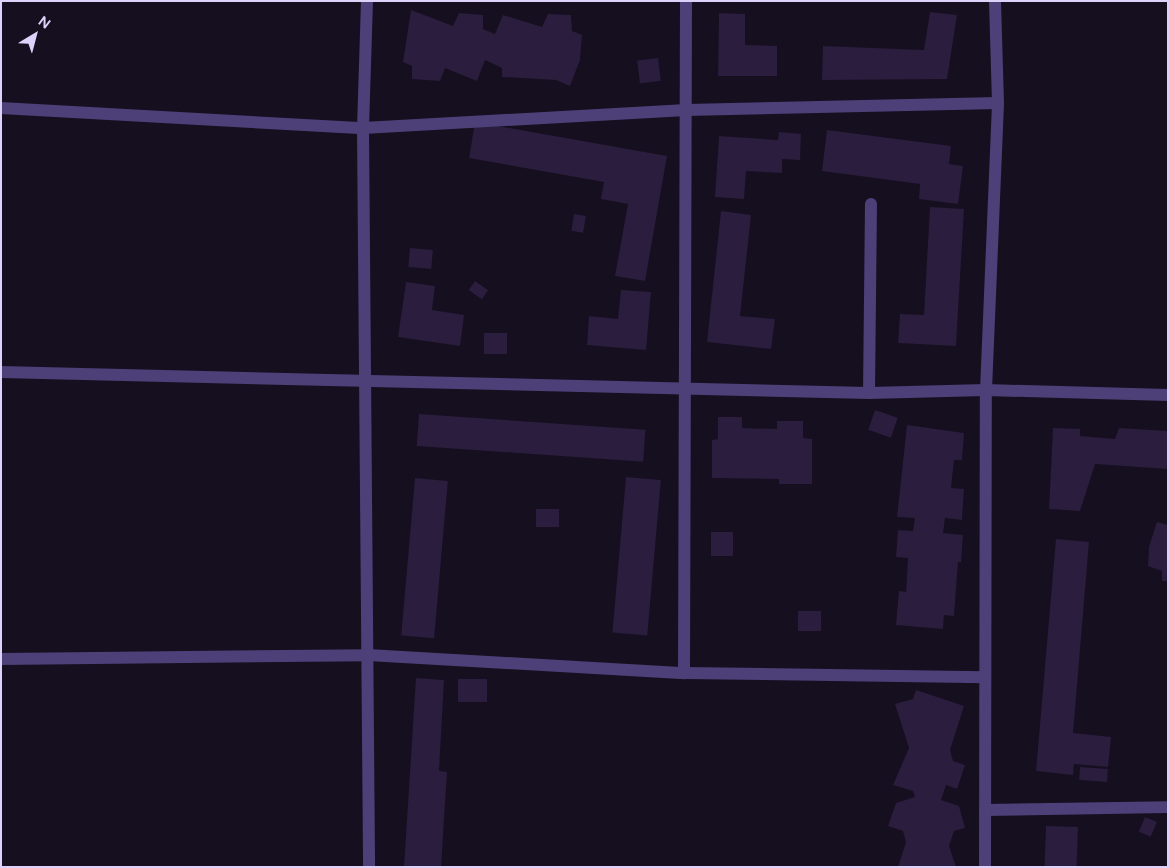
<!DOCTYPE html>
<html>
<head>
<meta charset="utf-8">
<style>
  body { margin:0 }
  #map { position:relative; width:1169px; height:868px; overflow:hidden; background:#150f1f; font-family:Figtree,sans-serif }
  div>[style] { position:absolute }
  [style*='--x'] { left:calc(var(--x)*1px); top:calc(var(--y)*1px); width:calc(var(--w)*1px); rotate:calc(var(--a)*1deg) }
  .building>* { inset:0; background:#2a1d3d; transform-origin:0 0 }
  .lane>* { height:12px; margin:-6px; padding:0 6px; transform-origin:6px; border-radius:6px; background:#4d3f78 }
  .street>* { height:12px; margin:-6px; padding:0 6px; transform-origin:6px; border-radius:6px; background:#4d3f78 }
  span { translate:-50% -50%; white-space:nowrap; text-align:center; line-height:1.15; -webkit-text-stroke:4px #150f1f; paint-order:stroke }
  .frame { position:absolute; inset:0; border:2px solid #dfd2fa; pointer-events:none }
  .north { position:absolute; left:10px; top:10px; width:50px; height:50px; -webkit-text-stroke:4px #150f1f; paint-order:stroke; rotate:37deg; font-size:14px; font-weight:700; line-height:20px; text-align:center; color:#dfd2fa }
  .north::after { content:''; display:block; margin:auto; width:18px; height:22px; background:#dfd2fa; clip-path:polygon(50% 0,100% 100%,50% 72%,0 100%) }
</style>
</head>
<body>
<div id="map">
  <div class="building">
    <i style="clip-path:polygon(411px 10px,453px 26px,459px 13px,483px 15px,483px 29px,495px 34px,503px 15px,542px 27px,548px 14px,571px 15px,572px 31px,582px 35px,580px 60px,570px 86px,556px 80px,502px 77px,502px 68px,485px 60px,477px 81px,445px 68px,440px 81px,412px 79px,412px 66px,403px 62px)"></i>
    <i style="clip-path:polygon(930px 12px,957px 15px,947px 79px,822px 80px,823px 46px,924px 50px)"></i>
    <i style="clip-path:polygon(719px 13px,745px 14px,745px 45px,777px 46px,777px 76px,718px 76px)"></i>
    <i style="left:658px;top:58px;width:23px;height:21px;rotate:83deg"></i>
    <i style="clip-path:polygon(475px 122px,667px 156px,645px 281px,615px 276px,628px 204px,601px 199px,604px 182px,469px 158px)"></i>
    <i style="clip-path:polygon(827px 130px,951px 146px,949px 164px,963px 166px,958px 204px,919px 199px,920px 184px,822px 171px)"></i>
    <i style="clip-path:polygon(779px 132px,801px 134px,800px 160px,782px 159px,782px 173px,746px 171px,744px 199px,715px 197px,719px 136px,778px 140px)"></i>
    <i style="clip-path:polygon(930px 207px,964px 209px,956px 346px,898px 343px,900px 314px,924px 315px)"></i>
    <i style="clip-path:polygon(721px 211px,751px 215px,740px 316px,775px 319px,771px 349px,707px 342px)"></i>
    <i style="left:574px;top:214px;width:12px;height:17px;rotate:9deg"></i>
    <i style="left:410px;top:248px;width:23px;height:19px;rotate:5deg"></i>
    <i style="left:475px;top:281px;width:16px;height:11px;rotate:35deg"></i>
    <i style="clip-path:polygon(406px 282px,435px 286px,432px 310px,464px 315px,460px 346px,398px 337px)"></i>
    <i style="clip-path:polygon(621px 290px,651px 292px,646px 350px,587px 345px,589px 316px,618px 319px)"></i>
    <i style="left:484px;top:333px;width:23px;height:21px"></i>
    <i style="left:875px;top:410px;width:24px;height:21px;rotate:19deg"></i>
    <i style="left:419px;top:414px;width:227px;height:32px;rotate:4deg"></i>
    <i style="clip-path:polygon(718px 417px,742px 417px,742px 428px,777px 429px,777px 421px,803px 421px,803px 438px,812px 439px,812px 484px,779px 484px,779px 479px,712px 478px,712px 440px,718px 439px)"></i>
    <i style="clip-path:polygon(907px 425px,964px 433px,962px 460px,954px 460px,951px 488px,964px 489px,962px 520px,945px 518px,943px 533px,963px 535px,961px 562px,958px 562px,954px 616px,944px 615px,943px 629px,896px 625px,899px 591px,906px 592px,908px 558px,896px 557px,898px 530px,913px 531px,915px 518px,897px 517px)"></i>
    <i style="clip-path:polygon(1053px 428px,1080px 429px,1080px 436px,1115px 439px,1119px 428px,1168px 431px,1168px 469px,1095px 464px,1080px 511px,1049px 509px)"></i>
    <i style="left:626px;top:477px;width:35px;height:156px;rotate:5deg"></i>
    <i style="left:415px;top:478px;width:33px;height:158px;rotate:5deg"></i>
    <i style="left:536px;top:509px;width:23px;height:18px"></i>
    <i style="clip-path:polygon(1157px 522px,1168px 525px,1168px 581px,1162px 581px,1162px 571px,1148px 566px,1149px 547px)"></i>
    <i style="left:711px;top:532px;width:22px;height:24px"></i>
    <i style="clip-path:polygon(1056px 539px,1089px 542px,1073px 733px,1111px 737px,1108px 767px,1074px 764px,1073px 775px,1036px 771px)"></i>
    <i style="left:798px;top:611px;width:23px;height:20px"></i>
    <i style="clip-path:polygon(416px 678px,444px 680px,439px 771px,447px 772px,441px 867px,404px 867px)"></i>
    <i style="left:458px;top:679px;width:29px;height:23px"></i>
    <i style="clip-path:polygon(916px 690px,964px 706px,950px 750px,953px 761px,965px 765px,957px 789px,946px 785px,941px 800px,959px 806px,965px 828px,954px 831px,949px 846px,956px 867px,898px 867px,906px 842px,903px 831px,888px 826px,896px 803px,915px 797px,913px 791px,893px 785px,909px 748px,895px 704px,913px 699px)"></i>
    <i style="left:1080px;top:767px;width:28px;height:13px;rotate:4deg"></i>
    <i style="left:1145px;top:817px;width:13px;height:16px;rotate:23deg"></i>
    <i style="left:1046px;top:826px;width:32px;height:41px;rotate:2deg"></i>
  </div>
  <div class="lane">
    <i style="--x:869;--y:393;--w:189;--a:-89.4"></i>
  </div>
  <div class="street">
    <i style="--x:367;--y:1;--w:127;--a:91.8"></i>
    <i style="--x:363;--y:128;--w:739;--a:89.53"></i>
    <i style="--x:1;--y:108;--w:363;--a:3.2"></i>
    <i style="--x:363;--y:128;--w:324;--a:-3.2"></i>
    <i style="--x:686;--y:110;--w:312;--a:-1.3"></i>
    <i style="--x:1;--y:372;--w:868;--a:1.39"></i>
    <i style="--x:869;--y:393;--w:117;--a:-1.5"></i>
    <i style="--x:986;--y:390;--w:182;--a:1.6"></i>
    <i style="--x:1;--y:659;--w:367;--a:-0.6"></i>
    <i style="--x:368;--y:655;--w:317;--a:3.3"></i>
    <i style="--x:684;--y:673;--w:301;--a:0.8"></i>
    <i style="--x:684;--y:673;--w:672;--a:-89.83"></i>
    <i style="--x:985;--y:810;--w:183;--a:-0.9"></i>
    <i style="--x:985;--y:867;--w:477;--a:-89.9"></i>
    <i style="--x:986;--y:390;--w:287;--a:-87.6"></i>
    <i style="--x:998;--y:103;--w:102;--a:-91.7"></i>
  </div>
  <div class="frame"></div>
  <div class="north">N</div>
</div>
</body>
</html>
